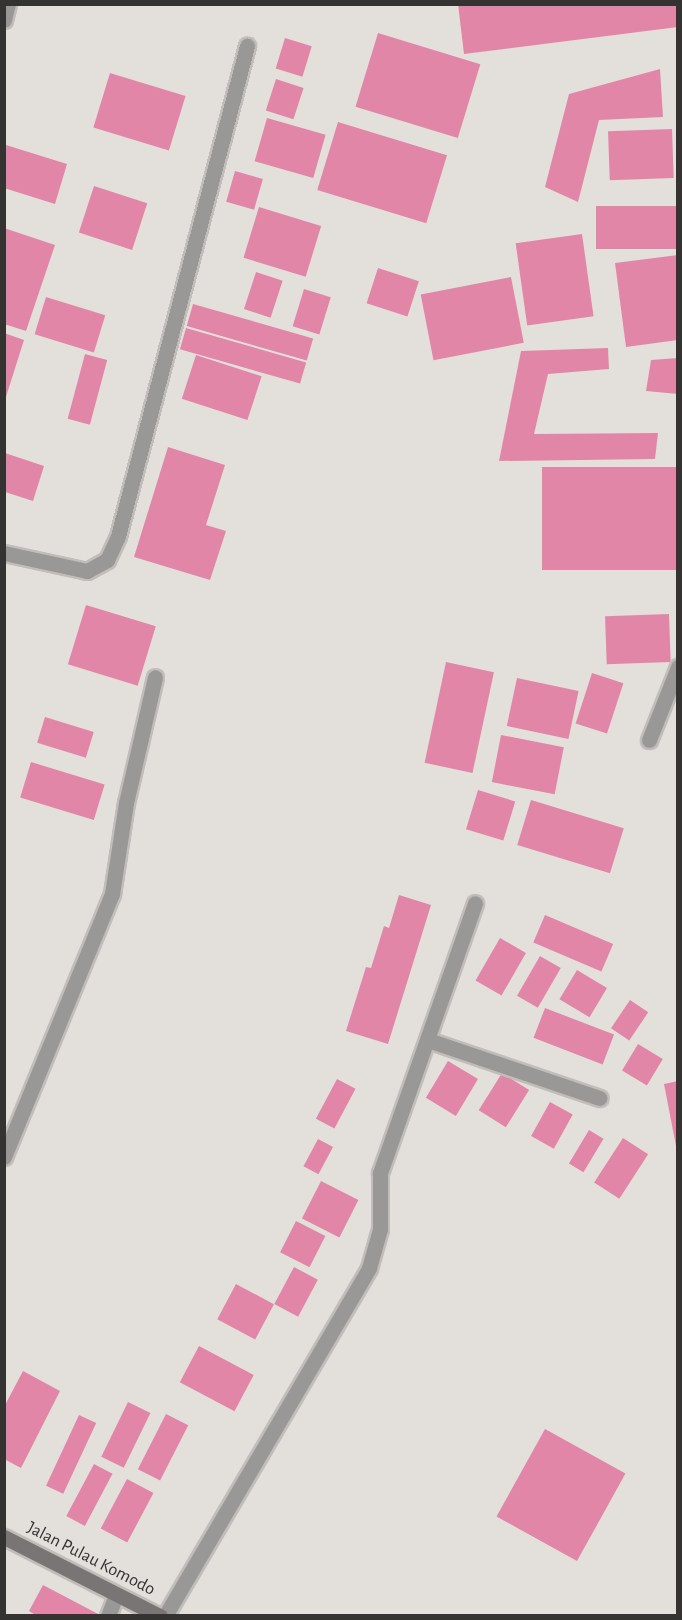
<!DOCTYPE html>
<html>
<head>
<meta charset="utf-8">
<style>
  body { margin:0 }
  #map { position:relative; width:682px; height:1620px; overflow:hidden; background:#e3e0dc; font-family:"Alegreya Sans",sans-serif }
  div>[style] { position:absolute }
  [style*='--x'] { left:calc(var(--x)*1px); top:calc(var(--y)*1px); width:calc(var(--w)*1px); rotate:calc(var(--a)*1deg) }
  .building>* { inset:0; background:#e286a8; transform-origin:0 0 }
  .roads { filter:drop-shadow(2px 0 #c0bdba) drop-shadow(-2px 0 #c0bdba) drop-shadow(0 2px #c0bdba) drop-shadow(0 -2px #c0bdba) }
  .street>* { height:15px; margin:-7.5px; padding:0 7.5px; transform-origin:7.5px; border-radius:7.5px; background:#9a9897 }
  .secondary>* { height:15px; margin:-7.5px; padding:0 7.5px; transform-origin:7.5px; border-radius:7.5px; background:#787574 }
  span { translate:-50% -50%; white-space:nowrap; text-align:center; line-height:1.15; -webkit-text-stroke:5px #e3e0dc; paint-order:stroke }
  .street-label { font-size:18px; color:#343332 }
  .frame { position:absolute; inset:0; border:6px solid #343332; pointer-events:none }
</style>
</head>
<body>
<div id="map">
  <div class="building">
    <i style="clip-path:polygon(458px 4px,678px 4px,678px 27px,464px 54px)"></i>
    <i style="left:378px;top:33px;width:107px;height:77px;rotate:17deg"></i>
    <i style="left:285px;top:38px;width:28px;height:32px;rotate:17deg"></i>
    <i style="clip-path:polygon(660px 69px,663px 117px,599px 120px,578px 202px,545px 187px,569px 94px)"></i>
    <i style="left:110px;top:73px;width:79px;height:57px;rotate:17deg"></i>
    <i style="left:276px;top:79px;width:29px;height:33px;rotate:18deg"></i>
    <i style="left:267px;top:118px;width:61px;height:45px;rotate:16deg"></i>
    <i style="left:338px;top:122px;width:114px;height:71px;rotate:17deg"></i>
    <i style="left:672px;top:129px;width:49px;height:64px;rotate:88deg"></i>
    <i style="clip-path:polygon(6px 145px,67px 164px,55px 204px,4px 188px)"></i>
    <i style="left:235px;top:171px;width:29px;height:32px;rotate:16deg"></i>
    <i style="left:94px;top:186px;width:56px;height:49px;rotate:18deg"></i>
    <i style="left:678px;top:206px;width:43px;height:82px;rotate:90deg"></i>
    <i style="left:259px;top:207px;width:65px;height:53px;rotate:17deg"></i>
    <i style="clip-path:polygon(4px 228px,55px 245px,26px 331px,4px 324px)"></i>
    <i style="left:582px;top:234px;width:83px;height:67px;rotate:82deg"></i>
    <i style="clip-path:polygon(678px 255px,678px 340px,626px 347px,615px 263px)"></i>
    <i style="left:378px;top:268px;width:43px;height:37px;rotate:18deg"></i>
    <i style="left:256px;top:272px;width:28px;height:39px;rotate:18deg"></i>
    <i style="left:511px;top:277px;width:67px;height:92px;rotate:79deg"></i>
    <i style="left:304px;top:289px;width:28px;height:39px;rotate:17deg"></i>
    <i style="left:46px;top:297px;width:62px;height:39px;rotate:17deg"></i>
    <i style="left:193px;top:304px;width:125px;height:23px;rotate:16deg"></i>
    <i style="left:186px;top:328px;width:125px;height:22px;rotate:16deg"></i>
    <i style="clip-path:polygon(4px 333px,24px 340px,5px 400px,4px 400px)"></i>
    <i style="clip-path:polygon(608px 348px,609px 369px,548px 374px,534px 434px,658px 433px,655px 459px,499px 461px,521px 351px)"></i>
    <i style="left:85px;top:354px;width:23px;height:67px;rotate:15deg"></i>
    <i style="left:196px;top:355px;width:69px;height:46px;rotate:18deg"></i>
    <i style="clip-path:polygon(678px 358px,678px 394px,646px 391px,651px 360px)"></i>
    <i style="clip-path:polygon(168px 447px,225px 465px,206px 525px,226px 531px,210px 580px,134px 557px)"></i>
    <i style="clip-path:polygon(5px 453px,44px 466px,33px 501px,5px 492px)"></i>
    <i style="left:542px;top:467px;width:136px;height:103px"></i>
    <i style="left:86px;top:605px;width:73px;height:62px;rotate:17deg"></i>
    <i style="left:669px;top:614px;width:48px;height:64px;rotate:88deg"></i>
    <i style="left:446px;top:662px;width:49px;height:103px;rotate:12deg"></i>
    <i style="left:592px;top:673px;width:33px;height:53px;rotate:18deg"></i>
    <i style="left:517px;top:678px;width:63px;height:49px;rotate:12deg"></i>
    <i style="left:45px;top:717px;width:51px;height:27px;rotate:17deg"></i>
    <i style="left:501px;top:735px;width:64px;height:48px;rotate:11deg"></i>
    <i style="left:31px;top:762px;width:77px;height:37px;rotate:17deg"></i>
    <i style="left:478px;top:790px;width:39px;height:41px;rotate:17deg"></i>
    <i style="left:531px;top:800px;width:97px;height:47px;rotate:17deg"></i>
    <i style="clip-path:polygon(399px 895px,431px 905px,388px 1044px,346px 1031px,366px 967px,371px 968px,384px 926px,389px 928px)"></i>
    <i style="left:545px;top:915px;width:74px;height:30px;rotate:23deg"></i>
    <i style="left:500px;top:938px;width:30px;height:49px;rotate:30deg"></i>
    <i style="left:540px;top:956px;width:24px;height:46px;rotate:30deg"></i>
    <i style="left:577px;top:970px;width:35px;height:34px;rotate:31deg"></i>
    <i style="left:630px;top:1000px;width:22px;height:34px;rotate:34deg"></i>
    <i style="left:545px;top:1008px;width:74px;height:32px;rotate:21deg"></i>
    <i style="left:638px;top:1044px;width:29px;height:31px;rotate:31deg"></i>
    <i style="left:448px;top:1061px;width:35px;height:43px;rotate:31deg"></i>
    <i style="left:502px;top:1073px;width:32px;height:44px;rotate:32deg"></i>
    <i style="left:337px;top:1079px;width:21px;height:45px;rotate:28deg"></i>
    <i style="clip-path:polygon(678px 1081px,678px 1146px,676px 1146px,664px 1084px)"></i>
    <i style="left:550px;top:1102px;width:26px;height:39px;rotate:29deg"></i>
    <i style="left:589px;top:1130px;width:17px;height:39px;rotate:31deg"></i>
    <i style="left:623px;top:1138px;width:30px;height:53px;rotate:33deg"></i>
    <i style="left:318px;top:1139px;width:17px;height:31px;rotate:28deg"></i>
    <i style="left:321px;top:1181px;width:42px;height:42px;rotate:27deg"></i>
    <i style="left:296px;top:1221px;width:33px;height:35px;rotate:27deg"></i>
    <i style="left:294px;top:1267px;width:27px;height:42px;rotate:28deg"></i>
    <i style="left:236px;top:1284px;width:43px;height:40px;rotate:28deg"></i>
    <i style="left:199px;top:1346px;width:62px;height:41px;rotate:28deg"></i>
    <i style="clip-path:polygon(23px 1371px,60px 1391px,21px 1468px,4px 1459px,4px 1407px)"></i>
    <i style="left:128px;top:1402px;width:25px;height:61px;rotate:26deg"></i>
    <i style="left:166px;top:1414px;width:25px;height:62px;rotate:27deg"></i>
    <i style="left:79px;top:1415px;width:19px;height:78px;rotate:25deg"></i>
    <i style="left:545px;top:1429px;width:92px;height:100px;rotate:29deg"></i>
    <i style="left:94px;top:1464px;width:21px;height:59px;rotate:28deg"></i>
    <i style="left:127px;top:1479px;width:30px;height:56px;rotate:28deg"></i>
    <i style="clip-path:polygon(43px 1585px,102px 1616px,37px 1616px,29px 1611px)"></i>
  </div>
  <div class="roads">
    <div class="street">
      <i style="--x:4;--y:20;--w:16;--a:-76"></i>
      <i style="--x:4;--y:553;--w:85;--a:12.2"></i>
      <i style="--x:87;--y:571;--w:23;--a:-29"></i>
      <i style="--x:107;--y:560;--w:26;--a:-65"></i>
      <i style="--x:118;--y:536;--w:507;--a:-75.25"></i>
      <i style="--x:649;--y:740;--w:79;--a:-68.3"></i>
      <i style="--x:428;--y:1040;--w:181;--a:18.7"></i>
      <i style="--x:4;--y:1157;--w:284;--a:-67.7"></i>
      <i style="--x:112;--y:894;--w:92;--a:-81.3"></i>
      <i style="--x:126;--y:803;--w:129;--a:-77"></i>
      <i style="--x:108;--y:1616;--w:22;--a:-69"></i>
      <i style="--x:165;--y:1616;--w:403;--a:-59.6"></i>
      <i style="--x:369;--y:1268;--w:41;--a:-74.2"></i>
      <i style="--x:380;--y:1229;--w:56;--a:-90"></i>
      <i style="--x:380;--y:1173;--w:286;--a:-70.6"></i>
    </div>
    <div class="secondary">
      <i style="--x:4;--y:1537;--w:175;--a:26.9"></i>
    </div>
  </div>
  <div class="street-label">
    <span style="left:91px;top:1559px;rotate:27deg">Jalan Pulau Komodo</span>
  </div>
  <div class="frame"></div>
</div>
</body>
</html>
